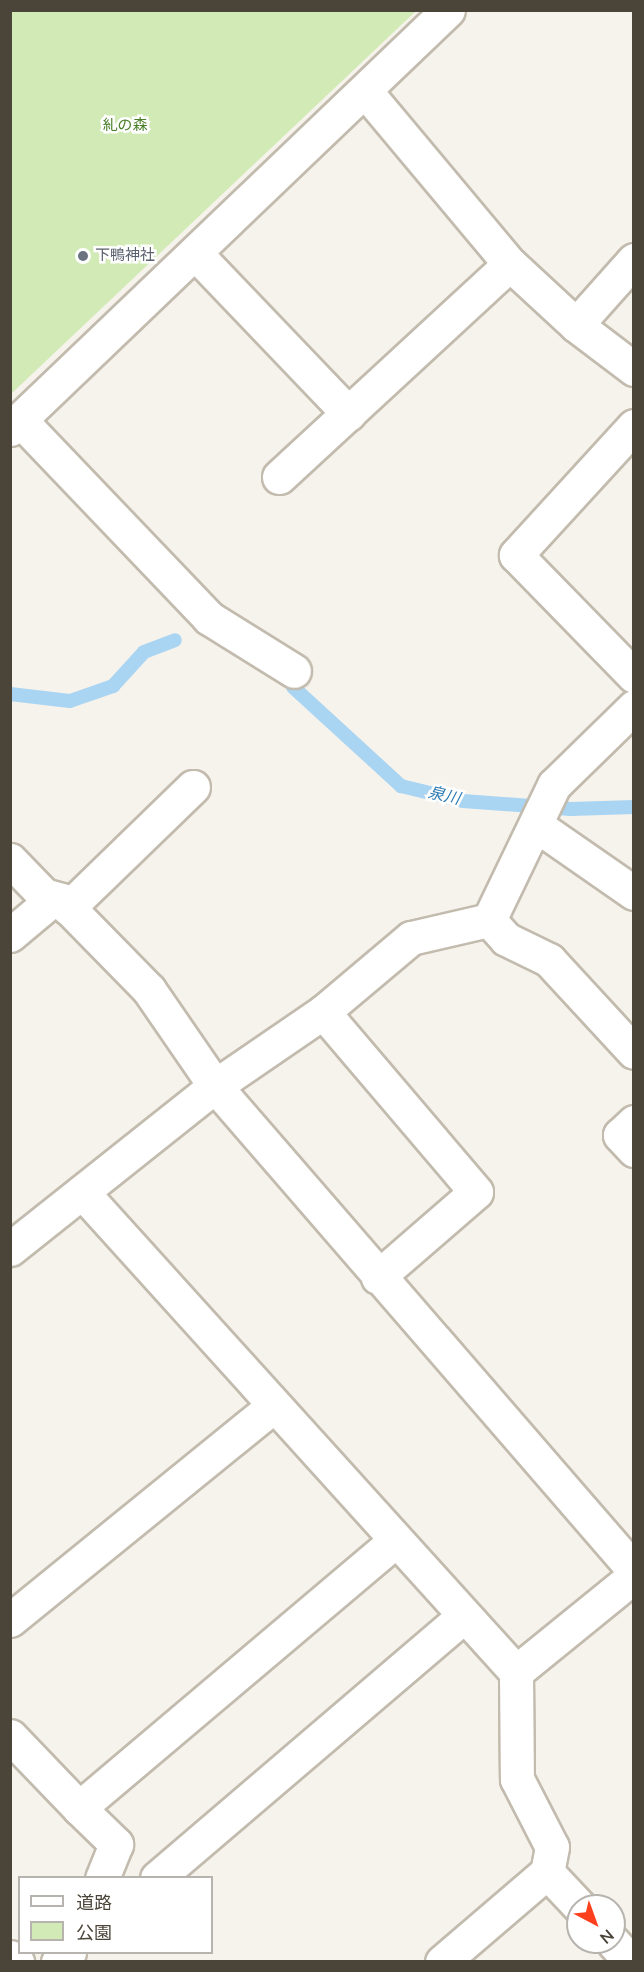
<!DOCTYPE html>
<html>
<head>
<meta charset="utf-8">
<style>
  body { margin:0 }
  #map { position:relative; width:644px; height:1972px; overflow:hidden; background:#f6f3ec; font-family:"Nunito Sans","Noto Sans JP",sans-serif }
  div>[style] { position:absolute }
  [style*='--x'] { left:calc(var(--x)*1px); top:calc(var(--y)*1px); width:calc(var(--w)*1px); rotate:calc(var(--a)*1deg) }
  .green>* { inset:0; background:#d2eab5 }
  .stream>* { height:14px; margin:-7px; padding:0 7px; transform-origin:7px; border-radius:7px; background:#a9d4f2 }
  .roads { filter:drop-shadow(2px 0 #c2bbae) drop-shadow(-2px 0 #c2bbae) drop-shadow(0 2px #c2bbae) drop-shadow(0 -2px #c2bbae) }
  .minor>* { height:33px; margin:-16.5px; padding:0 16.5px; transform-origin:16.5px; border-radius:16.5px; background:#fff }
  .dots>* { width:16px; height:16px; translate:-50% -50%; box-sizing:border-box; border:3px solid #fff; border-radius:50% }
  span { translate:-50% -50%; white-space:nowrap; text-align:center; line-height:1.15; -webkit-text-stroke:5px #fff; paint-order:stroke }
  .park-label { font-size:15px; color:#4a7f2a }
  .worship-label { font-size:15px; color:#5b616d }
  .left { translate:0 -50%; text-align:left }
  .water-label { font-size:16px; color:#2e7ab2; font-style:italic }
  .frame { position:absolute; inset:0; border:12px solid #4b4439; pointer-events:none }
  .legend { position:absolute; left:18px; top:1876px; width:195px; height:78px; box-sizing:border-box; background:#fff; border:2px solid #b7b4b0; margin:0; padding:8px 10px; list-style:none; font-size:18px; color:#4b4439 }
  .legend li { display:flex; align-items:center; gap:12px; height:30px }
  .legend b { width:30px; border:2px solid #b7b4b0 }
  .north { position:absolute; left:566px; top:1894px; width:60px; height:60px; box-sizing:border-box; background:#fff; border:2px solid #b7b4b0; border-radius:50%; rotate:139deg; font-size:16px; font-weight:700; line-height:24px; text-align:center; color:#4b4439 }
  .north::after { content:''; display:block; margin:auto; width:21px; height:27px; background:#fc3f1d; clip-path:polygon(50% 0,100% 100%,50% 72%,0 100%) }
</style>
</head>
<body>
<div id="map">
  <div class="green">
    <i style="clip-path:polygon(11px 10px,416px 10px,416px 11px,11px 394px)"></i>
  </div>
  <div class="stream">
    <i style="--x:293;--y:687;--w:147;--a:42.5"></i>
    <i style="--x:401;--y:786;--w:64;--a:13.6"></i>
    <i style="--x:463;--y:801;--w:108;--a:4.2"></i>
    <i style="--x:571;--y:809;--w:63;--a:-1.8"></i>
    <i style="--x:10;--y:694;--w:60;--a:6.7"></i>
    <i style="--x:70;--y:701;--w:46;--a:-19.2"></i>
    <i style="--x:113;--y:686;--w:46;--a:-47.6"></i>
    <i style="--x:144;--y:652;--w:33;--a:-21"></i>
  </div>
  <div class="roads">
    <div class="minor">
      <i style="--x:366;--y:92;--w:224;--a:50.1"></i>
      <i style="--x:510;--y:264;--w:90;--a:42.7"></i>
      <i style="--x:576;--y:325;--w:73;--a:37.2"></i>
      <i style="--x:196;--y:254;--w:221;--a:46.3"></i>
      <i style="--x:576;--y:325;--w:87;--a:-48.3"></i>
      <i style="--x:21;--y:421;--w:272;--a:46.3"></i>
      <i style="--x:209;--y:618;--w:100;--a:31.9"></i>
      <i style="--x:634;--y:426;--w:175;--a:132.5"></i>
      <i style="--x:516;--y:555;--w:169;--a:45.7"></i>
      <i style="--x:10;--y:429;--w:606;--a:-43.73"></i>
      <i style="--x:279;--y:477;--w:314;--a:-42.7"></i>
      <i style="--x:536;--y:825;--w:119;--a:34.8"></i>
      <i style="--x:10;--y:860;--w:49;--a:45.8"></i>
      <i style="--x:44;--y:895;--w:18;--a:16"></i>
      <i style="--x:61;--y:900;--w:126;--a:45.6"></i>
      <i style="--x:149;--y:990;--w:116;--a:55.5"></i>
      <i style="--x:215;--y:1086;--w:640;--a:49.12"></i>
      <i style="--x:68;--y:908;--w:174;--a:-44.1"></i>
      <i style="--x:489;--y:920;--w:150;--a:-64.3"></i>
      <i style="--x:554;--y:785;--w:112;--a:-44.3"></i>
      <i style="--x:489;--y:920;--w:25;--a:48"></i>
      <i style="--x:506;--y:939;--w:48;--a:26"></i>
      <i style="--x:549;--y:960;--w:125;--a:47.3"></i>
      <i style="--x:10;--y:935;--w:57;--a:-40.1"></i>
      <i style="--x:323;--y:1012;--w:236;--a:49.6"></i>
      <i style="--x:476;--y:1192;--w:130;--a:139.1"></i>
      <i style="--x:634;--y:1122;--w:19;--a:137"></i>
      <i style="--x:620;--y:1135;--w:21;--a:47"></i>
      <i style="--x:82;--y:1192;--w:647;--a:47.88"></i>
      <i style="--x:516;--y:1672;--w:107;--a:89.5"></i>
      <i style="--x:517;--y:1779;--w:76;--a:62.8"></i>
      <i style="--x:552;--y:1847;--w:25;--a:101"></i>
      <i style="--x:10;--y:1249;--w:262;--a:-38.5"></i>
      <i style="--x:215;--y:1086;--w:131;--a:-34.4"></i>
      <i style="--x:323;--y:1012;--w:115;--a:-40.1"></i>
      <i style="--x:411;--y:938;--w:80;--a:-13"></i>
      <i style="--x:10;--y:1620;--w:339;--a:-39.1"></i>
      <i style="--x:516;--y:1672;--w:152;--a:-39.1"></i>
      <i style="--x:10;--y:1736;--w:100;--a:46.2"></i>
      <i style="--x:79;--y:1808;--w:415;--a:-40.2"></i>
      <i style="--x:79;--y:1808;--w:52;--a:44.2"></i>
      <i style="--x:116;--y:1844;--w:37;--a:112"></i>
      <i style="--x:157;--y:1878;--w:404;--a:-40.5"></i>
      <i style="--x:613;--y:1942;--w:27;--a:48"></i>
      <i style="--x:10;--y:1957;--w:9;--a:36"></i>
      <i style="--x:58;--y:1962;--w:15;--a:-42"></i>
      <i style="--x:442;--y:1962;--w:138;--a:-40.6"></i>
      <i style="--x:547;--y:1872;--w:47;--a:46.7"></i>
    </div>
  </div>
  <div class="dots">
    <i style="left:83px;top:256px;background:#6b7280"></i>
  </div>
  <div class="park-label">
    <span style="left:125px;top:126px">糺の森</span>
  </div>
  <div class="worship-label">
    <span class="left" style="left:95px;top:256px">下鴨神社</span>
  </div>
  <div class="water-label">
    <span style="left:444px;top:796px;rotate:13deg">泉川</span>
  </div>
  <div class="frame"></div>
  <ul class="legend">
  <li><b style="height:8px;background:#fff"></b>道路</li>
  <li><b style="height:16px;background:#d2eab5"></b>公園</li>
  </ul>
  <div class="north">N</div>
</div>
</body>
</html>
